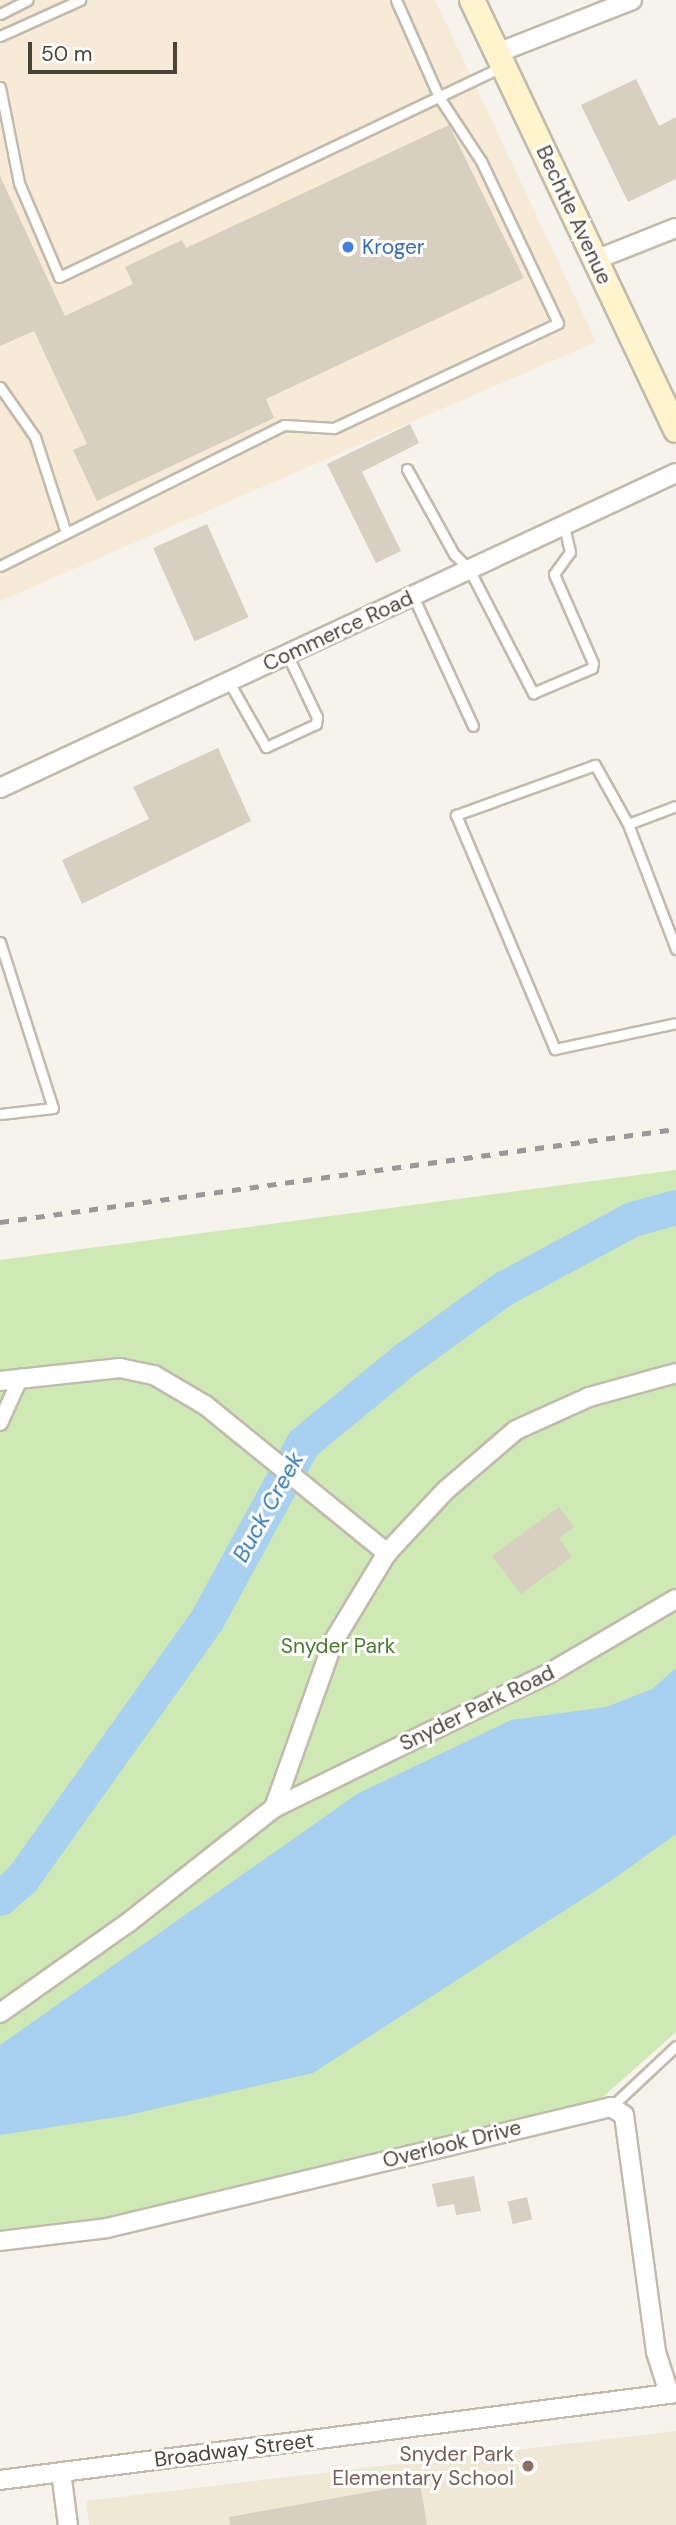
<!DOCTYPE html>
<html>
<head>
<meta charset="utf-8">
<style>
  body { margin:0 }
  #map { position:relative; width:676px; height:2525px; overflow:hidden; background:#f5f3eb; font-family:"DM Sans",sans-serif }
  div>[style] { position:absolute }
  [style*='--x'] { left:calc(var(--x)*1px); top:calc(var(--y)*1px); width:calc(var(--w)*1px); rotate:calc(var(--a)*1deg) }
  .commercial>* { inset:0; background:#f7ead7 }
  .education>* { inset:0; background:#eee8d5 }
  .green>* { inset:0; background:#cfe9b4 }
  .water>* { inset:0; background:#a8d1f1 }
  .river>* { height:35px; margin:-17.5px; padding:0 17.5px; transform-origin:17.5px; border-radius:17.5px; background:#a8d1f1 }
  .building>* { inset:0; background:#d7cfc0; transform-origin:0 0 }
  .roads { filter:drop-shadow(2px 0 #c1bbad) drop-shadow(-2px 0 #c1bbad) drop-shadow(0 2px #c1bbad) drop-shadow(0 -2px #c1bbad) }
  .service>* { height:9px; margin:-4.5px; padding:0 4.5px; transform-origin:4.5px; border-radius:4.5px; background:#fff }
  .pedestrian>* { height:14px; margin:-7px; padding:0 7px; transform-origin:7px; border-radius:7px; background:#fff }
  .minor>* { height:18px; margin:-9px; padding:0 9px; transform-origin:9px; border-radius:9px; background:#fff }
  .secondary>* { height:24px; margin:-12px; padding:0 12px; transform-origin:12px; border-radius:12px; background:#fff4cc }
  .rail>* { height:5px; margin-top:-2.5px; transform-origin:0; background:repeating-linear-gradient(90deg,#999 0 9px,transparent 0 18px) }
  .dots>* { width:19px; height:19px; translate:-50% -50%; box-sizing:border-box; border:4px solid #fff; border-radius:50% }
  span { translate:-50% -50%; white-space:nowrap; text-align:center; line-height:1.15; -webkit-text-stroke:6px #fff; paint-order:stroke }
  .street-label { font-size:21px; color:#4a4438 }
  .shop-label { font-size:21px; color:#366cbe }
  .left { translate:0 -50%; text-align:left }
  .park-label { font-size:21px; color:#467e2a }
  .education-label { font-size:21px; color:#785e54 }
  .right { translate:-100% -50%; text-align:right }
  .water-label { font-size:23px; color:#2f79b8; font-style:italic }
  .scale { position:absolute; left:28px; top:42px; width:149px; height:32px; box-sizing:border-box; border:4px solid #4a4438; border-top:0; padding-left:9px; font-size:21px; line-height:24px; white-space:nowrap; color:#4a4438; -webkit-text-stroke:5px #fff; paint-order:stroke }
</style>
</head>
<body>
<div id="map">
  <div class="commercial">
    <i style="clip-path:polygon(0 0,435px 0,596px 342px,0 601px)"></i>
  </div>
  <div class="education">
    <i style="clip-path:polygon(676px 2431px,676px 2525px,89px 2525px,86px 2501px)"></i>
  </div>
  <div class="green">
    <i style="clip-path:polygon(676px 1170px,676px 2032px,586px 2112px,62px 2236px,0 2239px,0 1260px)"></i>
  </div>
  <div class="water">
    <i style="clip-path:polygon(676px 1668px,676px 1834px,615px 1878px,313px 2073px,124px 2116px,0 2135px,0 2045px,357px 1794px,511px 1720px,606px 1707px,652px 1689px)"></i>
  </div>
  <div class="river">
    <i style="--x:0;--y:1898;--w:28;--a:-41"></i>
    <i style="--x:21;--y:1880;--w:320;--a:-54.5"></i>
    <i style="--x:207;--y:1619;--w:200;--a:-61.4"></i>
    <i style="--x:303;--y:1443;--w:131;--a:-39.4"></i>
    <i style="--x:404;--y:1360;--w:123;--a:-35.8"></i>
    <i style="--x:504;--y:1288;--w:145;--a:-28.3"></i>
    <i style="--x:632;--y:1219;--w:46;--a:-15.3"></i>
  </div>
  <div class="building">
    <i style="clip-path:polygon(636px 79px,659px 126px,676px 117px,676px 179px,628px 202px,581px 105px)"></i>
    <i style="clip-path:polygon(449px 125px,524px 278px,266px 399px,274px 418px,97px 501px,73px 450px,87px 444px,34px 331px,0 346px,0 176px,65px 316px,133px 284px,125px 267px,182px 240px,186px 248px)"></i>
    <i style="clip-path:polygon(410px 424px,419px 443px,362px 472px,401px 551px,376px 563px,327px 464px)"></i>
    <i style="left:207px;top:524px;width:102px;height:59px;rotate:66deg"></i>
    <i style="clip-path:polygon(218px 748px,251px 821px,82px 904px,62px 860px,149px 819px,133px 787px)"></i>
    <i style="clip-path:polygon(559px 1507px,574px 1527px,559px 1538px,572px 1557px,521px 1594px,492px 1556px)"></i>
    <i style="clip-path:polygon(474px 2176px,481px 2211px,456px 2215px,454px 2204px,437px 2207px,432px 2184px)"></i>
    <i style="left:527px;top:2197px;width:23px;height:20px;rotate:77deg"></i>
    <i style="clip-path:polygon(420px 2483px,427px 2525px,230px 2525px,229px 2517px)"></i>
  </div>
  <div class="roads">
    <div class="service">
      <i style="--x:0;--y:14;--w:31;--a:-27"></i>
      <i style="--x:0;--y:36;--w:88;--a:-24.2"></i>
      <i style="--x:0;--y:87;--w:98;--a:78.8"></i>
      <i style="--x:19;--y:183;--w:102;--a:66.9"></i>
      <i style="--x:59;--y:277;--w:490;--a:-25.4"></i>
      <i style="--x:0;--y:387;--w:61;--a:55"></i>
      <i style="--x:35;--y:437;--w:101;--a:72.1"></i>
      <i style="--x:407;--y:469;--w:97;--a:61.1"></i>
      <i style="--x:454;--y:554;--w:21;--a:45"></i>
      <i style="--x:469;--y:569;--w:140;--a:62.7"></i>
      <i style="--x:533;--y:693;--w:64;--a:-23"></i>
      <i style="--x:592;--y:668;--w:5;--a:-79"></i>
      <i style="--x:593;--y:663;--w:97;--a:-113.7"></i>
      <i style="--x:554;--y:574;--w:27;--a:-54"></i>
      <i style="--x:570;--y:552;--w:28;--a:-103"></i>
      <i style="--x:0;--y:566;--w:317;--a:-26.4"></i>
      <i style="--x:284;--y:425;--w:50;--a:3.4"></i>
      <i style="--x:334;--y:428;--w:247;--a:-25.1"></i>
      <i style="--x:558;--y:323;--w:179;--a:-115.4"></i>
      <i style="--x:481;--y:161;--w:77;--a:-123.3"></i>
      <i style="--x:439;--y:97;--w:106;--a:-113.9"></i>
      <i style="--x:413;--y:596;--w:143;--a:65.2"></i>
      <i style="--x:229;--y:682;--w:75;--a:60.4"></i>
      <i style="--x:266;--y:747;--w:55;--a:-24.7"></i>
      <i style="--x:316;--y:724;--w:7;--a:-82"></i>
      <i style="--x:317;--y:717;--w:70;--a:-115.5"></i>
      <i style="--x:676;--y:806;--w:51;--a:159.4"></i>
      <i style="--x:628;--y:824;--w:68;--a:-119.2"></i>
      <i style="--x:595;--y:765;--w:148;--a:160.2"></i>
      <i style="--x:456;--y:815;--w:254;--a:67.1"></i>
      <i style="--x:555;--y:1049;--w:124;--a:-12.1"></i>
      <i style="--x:628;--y:824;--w:134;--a:69"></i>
      <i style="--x:0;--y:942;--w:174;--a:72.3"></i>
      <i style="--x:53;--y:1108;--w:53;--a:173.5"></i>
      <i style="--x:611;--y:2107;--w:89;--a:-43.2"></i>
    </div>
    <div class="pedestrian">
      <i style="--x:0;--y:1423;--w:51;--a:-65.5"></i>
    </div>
    <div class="minor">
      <i style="--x:497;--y:53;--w:145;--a:-21.4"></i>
      <i style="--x:595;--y:260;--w:87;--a:-21.6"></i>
      <i style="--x:0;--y:788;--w:746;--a:-24.98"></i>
      <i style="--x:0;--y:1381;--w:121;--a:-6.2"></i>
      <i style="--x:120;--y:1368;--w:35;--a:12"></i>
      <i style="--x:154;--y:1375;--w:59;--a:30.5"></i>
      <i style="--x:205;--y:1405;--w:235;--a:39.1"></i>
      <i style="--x:274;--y:1808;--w:176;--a:-70.4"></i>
      <i style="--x:333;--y:1642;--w:104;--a:-58.8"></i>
      <i style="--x:387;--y:1553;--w:86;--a:-46.9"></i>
      <i style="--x:446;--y:1490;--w:92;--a:-40.6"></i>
      <i style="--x:516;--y:1430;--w:80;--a:-24.3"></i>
      <i style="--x:589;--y:1397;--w:90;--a:-15.4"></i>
      <i style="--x:0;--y:2013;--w:158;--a:-35.2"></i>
      <i style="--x:129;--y:1922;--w:184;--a:-38.2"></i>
      <i style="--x:274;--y:1808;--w:305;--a:-26.1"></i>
      <i style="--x:548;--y:1674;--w:148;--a:-30.4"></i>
      <i style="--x:0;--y:2241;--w:108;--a:-6.9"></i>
      <i style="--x:107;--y:2228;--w:518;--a:-13.5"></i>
      <i style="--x:611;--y:2107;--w:15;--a:32"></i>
      <i style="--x:624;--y:2115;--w:239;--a:82.3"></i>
      <i style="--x:656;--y:2352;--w:43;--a:72.4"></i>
      <i style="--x:61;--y:2472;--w:53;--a:82.5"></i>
      <i style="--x:0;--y:2480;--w:682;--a:-7.33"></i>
    </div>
    <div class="secondary">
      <i style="--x:472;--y:0;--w:476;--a:64.6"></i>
    </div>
  </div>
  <div class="rail">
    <i style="--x:0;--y:1222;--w:682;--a:-7.83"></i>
  </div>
  <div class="dots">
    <i style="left:348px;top:247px;background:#3f7fe0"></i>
    <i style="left:528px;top:2466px;background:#8d6e63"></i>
  </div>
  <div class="street-label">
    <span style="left:574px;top:215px;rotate:65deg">Bechtle Avenue</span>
    <span style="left:338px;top:631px;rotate:-25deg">Commerce Road</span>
    <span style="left:477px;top:1708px;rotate:-26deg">Snyder Park Road</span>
    <span style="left:452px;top:2144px;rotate:-14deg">Overlook Drive</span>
    <span style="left:234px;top:2450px;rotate:-7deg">Broadway Street</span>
  </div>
  <div class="shop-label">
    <span class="left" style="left:362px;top:247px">Kroger</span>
  </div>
  <div class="park-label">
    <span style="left:338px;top:1646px">Snyder Park</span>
  </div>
  <div class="education-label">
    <span class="right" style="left:514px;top:2466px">Snyder Park<br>Elementary School</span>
  </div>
  <div class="water-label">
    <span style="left:268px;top:1507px;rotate:-61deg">Buck Creek</span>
  </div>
  <div class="scale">50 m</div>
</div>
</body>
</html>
